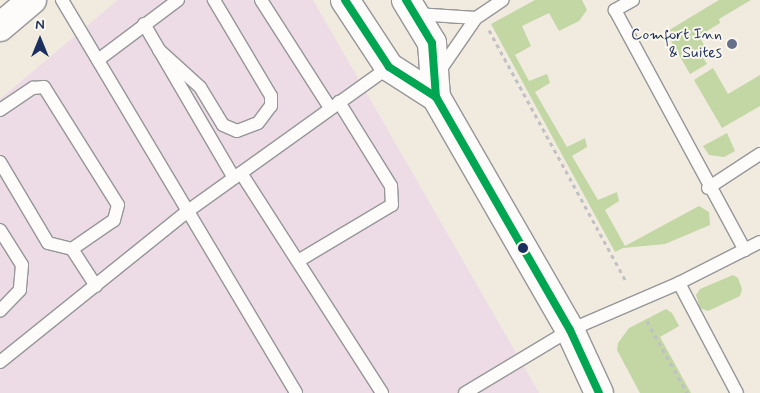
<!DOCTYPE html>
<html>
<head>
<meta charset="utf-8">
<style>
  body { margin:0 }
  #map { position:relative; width:760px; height:393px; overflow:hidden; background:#f0eadf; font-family:Mynerve,sans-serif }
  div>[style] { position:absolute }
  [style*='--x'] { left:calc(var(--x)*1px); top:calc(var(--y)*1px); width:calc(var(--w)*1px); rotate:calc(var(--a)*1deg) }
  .built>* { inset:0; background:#eddce6 }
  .green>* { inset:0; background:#c2d7a4 }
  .path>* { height:3px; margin-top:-1.5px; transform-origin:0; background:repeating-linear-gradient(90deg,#c0c1c4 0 4px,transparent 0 8px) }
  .roads { filter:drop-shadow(1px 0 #969699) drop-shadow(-1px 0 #969699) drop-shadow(0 1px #969699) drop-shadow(0 -1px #969699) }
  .lane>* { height:12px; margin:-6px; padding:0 6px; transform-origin:6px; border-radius:6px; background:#fdfcfa }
  .secondary>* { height:28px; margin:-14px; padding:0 14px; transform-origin:14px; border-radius:14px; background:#fdfcfa }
  .primary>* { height:28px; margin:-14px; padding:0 14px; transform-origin:14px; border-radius:14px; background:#fdfcfa }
  .bus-1>* { height:8px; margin:-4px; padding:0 4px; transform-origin:4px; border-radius:4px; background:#00a651 }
  .dots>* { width:14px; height:14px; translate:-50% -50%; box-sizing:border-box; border:2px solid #fbf7ec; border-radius:50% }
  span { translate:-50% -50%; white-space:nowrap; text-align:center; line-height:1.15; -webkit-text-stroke:4px #fbf7ec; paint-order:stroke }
  .poi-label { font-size:16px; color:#1b2f5e }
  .right { translate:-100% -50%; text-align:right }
  .north { position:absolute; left:15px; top:15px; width:50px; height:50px; -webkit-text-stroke:4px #fbf7ec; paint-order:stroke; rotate:0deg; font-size:14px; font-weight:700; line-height:20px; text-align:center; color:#1b2f5e }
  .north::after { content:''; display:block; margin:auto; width:18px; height:22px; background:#1b2f5e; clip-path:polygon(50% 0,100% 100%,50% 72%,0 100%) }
</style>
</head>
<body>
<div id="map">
  <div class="built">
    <i style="clip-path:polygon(118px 0,313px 0,539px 393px,0 393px,0 99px)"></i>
  </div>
  <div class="green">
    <i style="clip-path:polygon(535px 0,582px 0,587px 10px,579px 21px,559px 31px,549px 13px,522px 26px,531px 46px,515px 55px,529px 81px,547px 74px,550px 83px,535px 92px,567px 147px,585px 138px,587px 147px,572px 156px,598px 200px,617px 192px,619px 201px,605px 210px,625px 246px,699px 206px,709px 212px,710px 225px,665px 244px,623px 248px,615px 252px,491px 24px)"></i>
    <i style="clip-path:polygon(719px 0,751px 0,719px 19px,720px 23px,699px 36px,708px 52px,702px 56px,707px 64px,690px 74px,666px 32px)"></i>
    <i style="clip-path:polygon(713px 68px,728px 94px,760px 75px,760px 106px,722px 128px,694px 80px)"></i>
    <i style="clip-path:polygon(727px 133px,735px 151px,724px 157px,709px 155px,703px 146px)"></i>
    <i style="clip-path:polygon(733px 275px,738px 278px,742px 289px,740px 296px,708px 311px,700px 308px,696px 295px,700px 289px)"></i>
    <i style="clip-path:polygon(666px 309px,672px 313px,679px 326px,660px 337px,691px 393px,640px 393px,617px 350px,618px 343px,629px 328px)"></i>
  </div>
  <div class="path">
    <i style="--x:489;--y:30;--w:286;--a:61.4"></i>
    <i style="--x:647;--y:321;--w:82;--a:60.9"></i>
  </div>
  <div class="roads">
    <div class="lane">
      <i style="--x:62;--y:0;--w:457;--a:59.2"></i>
      <i style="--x:261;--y:0;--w:128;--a:57.4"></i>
      <i style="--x:633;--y:0;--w:21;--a:151"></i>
      <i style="--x:615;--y:10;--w:273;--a:61.6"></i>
      <i style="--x:416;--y:14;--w:60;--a:3.8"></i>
      <i style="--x:144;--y:24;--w:178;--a:59.7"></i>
      <i style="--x:159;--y:50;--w:55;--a:42.1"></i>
      <i style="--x:200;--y:87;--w:44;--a:58.8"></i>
      <i style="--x:223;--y:125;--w:15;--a:23"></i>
      <i style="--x:237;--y:131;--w:22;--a:-21"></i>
      <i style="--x:258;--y:123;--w:21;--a:-53"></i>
      <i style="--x:271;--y:106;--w:10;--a:-90"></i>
      <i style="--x:271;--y:96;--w:112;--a:-120.7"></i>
      <i style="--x:98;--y:60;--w:100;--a:-36.9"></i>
      <i style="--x:438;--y:73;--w:67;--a:-55.4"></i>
      <i style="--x:476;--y:18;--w:32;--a:-34"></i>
      <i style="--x:0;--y:110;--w:40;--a:-34"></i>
      <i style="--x:33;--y:88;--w:11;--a:-5"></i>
      <i style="--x:44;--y:87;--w:139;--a:57.9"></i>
      <i style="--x:118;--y:205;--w:16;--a:105"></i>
      <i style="--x:114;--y:220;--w:51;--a:145.4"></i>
      <i style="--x:0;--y:162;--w:94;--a:59.3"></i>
      <i style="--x:48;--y:243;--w:25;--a:14"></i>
      <i style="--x:72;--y:249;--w:44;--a:57"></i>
      <i style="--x:241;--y:173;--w:261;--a:57.3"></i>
      <i style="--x:708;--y:188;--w:62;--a:-33.2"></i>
      <i style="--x:0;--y:230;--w:41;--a:57.8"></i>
      <i style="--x:22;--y:265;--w:25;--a:95"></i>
      <i style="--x:20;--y:290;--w:29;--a:134"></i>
      <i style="--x:298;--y:261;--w:109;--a:-30.8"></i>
      <i style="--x:392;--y:205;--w:19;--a:-93"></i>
      <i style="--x:391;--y:186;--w:99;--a:-121.8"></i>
      <i style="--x:679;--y:283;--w:124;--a:62.2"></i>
      <i style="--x:0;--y:362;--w:241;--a:-38.8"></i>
      <i style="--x:188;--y:211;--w:247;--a:-35.6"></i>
      <i style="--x:465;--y:393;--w:122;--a:-31"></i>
      <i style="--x:570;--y:330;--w:119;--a:-23.3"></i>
      <i style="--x:679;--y:283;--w:91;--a:-26.8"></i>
    </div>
    <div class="secondary">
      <i style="--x:345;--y:0;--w:80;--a:56.7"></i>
      <i style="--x:389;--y:67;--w:56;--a:32.6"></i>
      <i style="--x:406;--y:0;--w:50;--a:58.8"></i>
      <i style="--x:432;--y:43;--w:54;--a:85.8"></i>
      <i style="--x:436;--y:97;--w:269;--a:60.1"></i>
      <i style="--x:570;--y:330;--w:69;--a:65.3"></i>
    </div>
    <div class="primary">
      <i style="--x:0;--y:27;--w:42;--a:-40.2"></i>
    </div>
  </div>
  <div class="bus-1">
    <i style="--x:345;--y:0;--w:80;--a:56.7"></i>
    <i style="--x:389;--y:67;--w:56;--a:32.6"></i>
    <i style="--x:406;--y:0;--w:50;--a:58.8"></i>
    <i style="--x:432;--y:43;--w:54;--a:85.8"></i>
    <i style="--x:436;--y:97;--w:269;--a:60.1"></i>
    <i style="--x:570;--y:330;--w:69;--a:65.3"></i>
  </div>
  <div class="dots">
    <i style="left:732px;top:44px;background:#66708b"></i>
    <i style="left:523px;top:248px;background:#1b2f5e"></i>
  </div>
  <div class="poi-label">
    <span class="right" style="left:722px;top:44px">Comfort Inn<br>&amp; Suites</span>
  </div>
  <div class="north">N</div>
</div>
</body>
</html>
